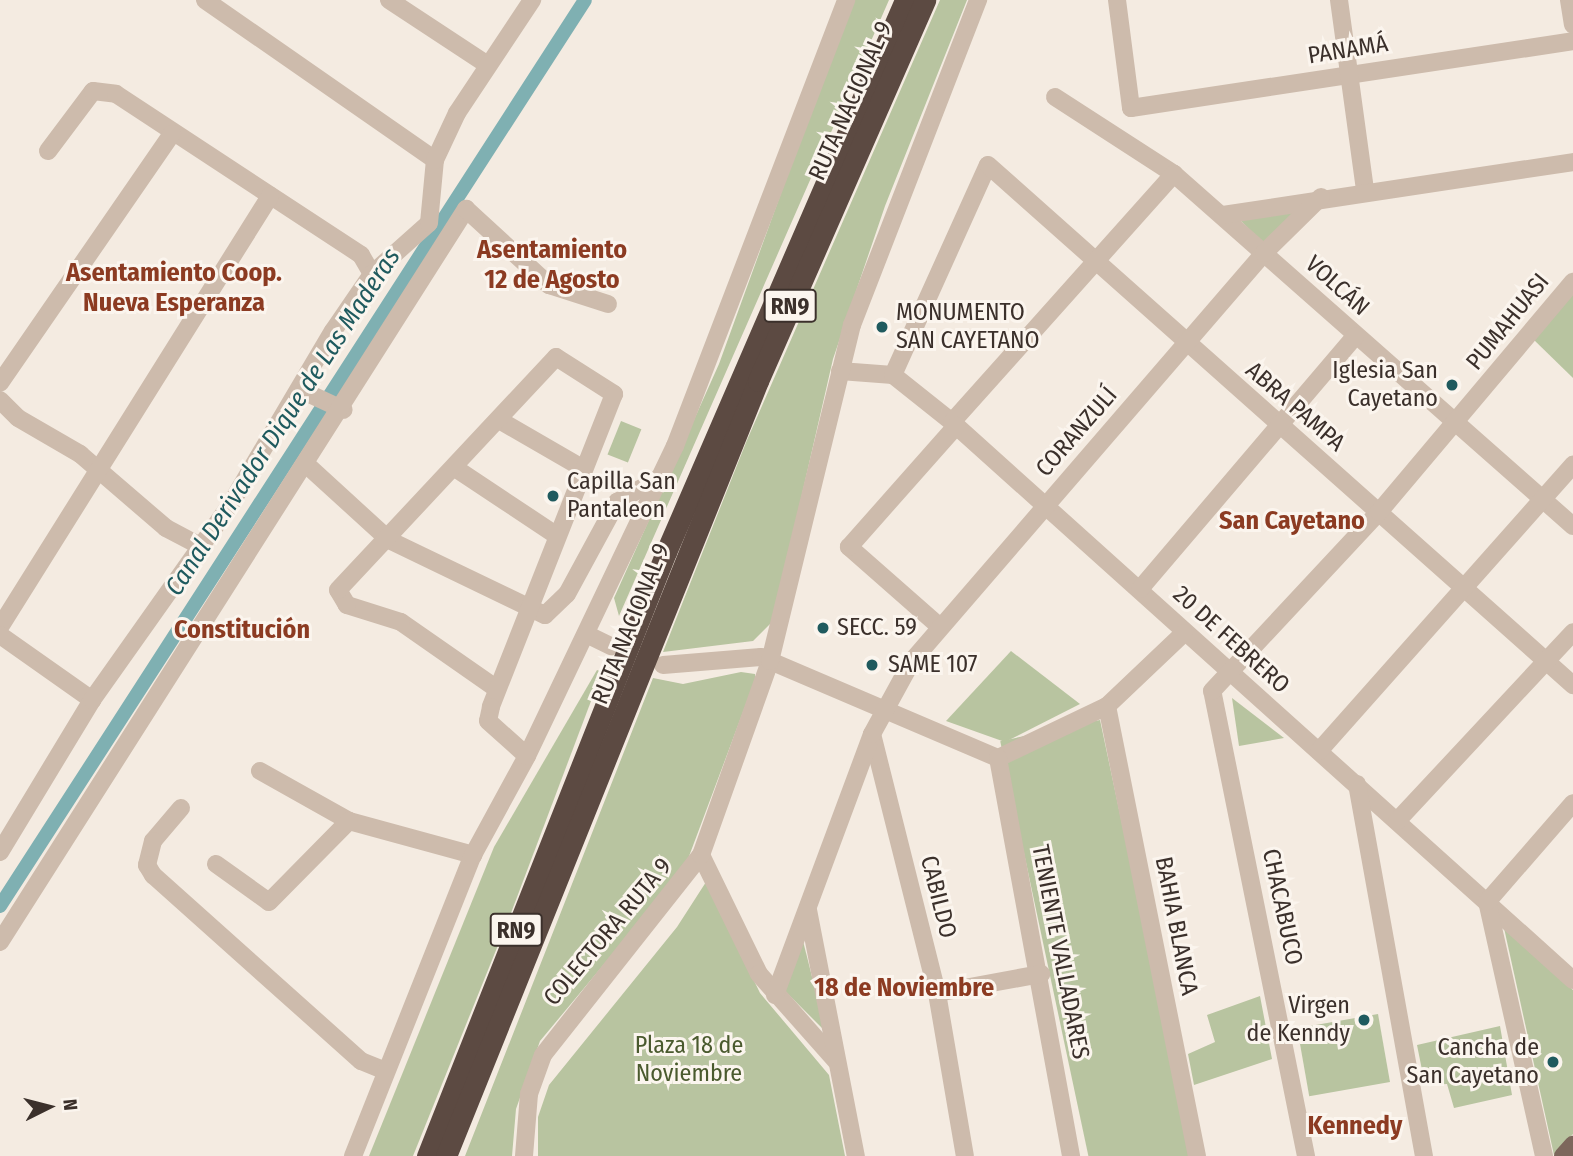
<!DOCTYPE html>
<html>
<head>
<meta charset="utf-8">
<style>
  body { margin:0 }
  #map { position:relative; width:1573px; height:1156px; overflow:hidden; background:#f4ebe1; font-family:"Fira Sans Condensed",sans-serif }
  div>[style] { position:absolute }
  [style*='--x'] { left:calc(var(--x)*1px); top:calc(var(--y)*1px); width:calc(var(--w)*1px); rotate:calc(var(--a)*1deg) }
  .green>* { inset:0; background:#b8c4a0; transform-origin:0 0 }
  .canal>* { height:14px; margin:-7px; padding:0 7px; transform-origin:7px; border-radius:7px; background:#7fb0b2 }
  .minor>* { height:18px; margin:-9px; padding:0 9px; transform-origin:9px; border-radius:9px; background:#cdbbac }
  .major>* { height:18px; margin:-9px; padding:0 9px; transform-origin:9px; border-radius:9px; background:#7d675c }
  .highway>* { height:21px; margin:-10.5px; padding:0 10.5px; transform-origin:10.5px; border-radius:10.5px; background:#5c4a42 }
  .dots>* { width:19px; height:19px; translate:-50% -50%; box-sizing:border-box; border:4px solid #fbf5ee; border-radius:50% }
  span { translate:-50% -50%; white-space:nowrap; text-align:center; line-height:1.15; -webkit-text-stroke:6px #fbf5ee; paint-order:stroke }
  .shield-label span { padding:2px 5px; background:#fbf5ee; border:2px solid; border-radius:5px; -webkit-text-stroke-width:0 }
  .shield-label { font-size:23px; color:#3b302b; font-weight:700 }
  .street-label { font-size:24px; color:#3b302b }
  .poi-label { font-size:24px; color:#3b302b }
  .left { translate:0 -50%; text-align:left }
  .right { translate:-100% -50%; text-align:right }
  .park-label { font-size:24px; color:#4a5a2e }
  .neighbourhood-label { font-size:26px; color:#8c3b22; font-weight:700 }
  .water-label { font-size:26px; color:#1f5a5e; font-style:italic }
  .north { position:absolute; left:14px; top:1072px; width:70px; height:70px; -webkit-text-stroke:5px #fbf5ee; paint-order:stroke; rotate:84deg; font-size:19px; font-weight:700; line-height:28px; text-align:center; color:#3b302b }
  .north::after { content:''; display:block; margin:auto; width:24px; height:32px; background:#3b302b; clip-path:polygon(50% 0,100% 100%,50% 72%,0 100%) }
</style>
</head>
<body>
<div id="map">
  <div class="green">
    <i style="clip-path:polygon(851px 0,889px 0,619px 616px,614px 598px,719px 364px)"></i>
    <i style="clip-path:polygon(940px 0,967px 0,885px 206px,833px 359px,773px 621px,753px 641px,663px 652px,747px 440px)"></i>
    <i style="clip-path:polygon(1300px 208px,1264px 244px,1239px 219px)"></i>
    <i style="clip-path:polygon(1573px 288px,1573px 378px,1533px 339px)"></i>
    <i style="left:621px;top:421px;width:22px;height:36px;rotate:22deg"></i>
    <i style="clip-path:polygon(1011px 651px,1080px 704px,1005px 742px,946px 721px)"></i>
    <i style="clip-path:polygon(597px 670px,602px 672px,511px 913px,413px 1156px,369px 1156px,494px 847px)"></i>
    <i style="clip-path:polygon(741px 672px,755px 674px,755px 680px,685px 867px,540px 1041px,516px 1109px,512px 1156px,465px 1156px,653px 678px,683px 684px)"></i>
    <i style="clip-path:polygon(1232px 698px,1284px 738px,1239px 746px)"></i>
    <i style="left:1100px;top:720px;width:445px;height:102px;rotate:78deg"></i>
    <i style="clip-path:polygon(706px 882px,760px 993px,829px 1075px,845px 1156px,538px 1156px,538px 1117px,549px 1085px,677px 927px)"></i>
    <i style="clip-path:polygon(1504px 928px,1573px 990px,1573px 1134px,1554px 1155px)"></i>
    <i style="clip-path:polygon(803px 941px,826px 1032px,784px 990px)"></i>
    <i style="clip-path:polygon(1260px 996px,1272px 1059px,1194px 1085px,1188px 1054px,1215px 1042px,1207px 1015px)"></i>
    <i style="left:1378px;top:1014px;width:69px;height:82px;rotate:80deg"></i>
    <i style="clip-path:polygon(1500px 1026px,1512px 1095px,1454px 1108px,1447px 1084px,1425px 1085px,1417px 1045px)"></i>
  </div>
  <div class="canal">
    <i style="--x:0;--y:906;--w:1078;--a:-57.15"></i>
  </div>
  <div class="minor">
    <i style="--x:205;--y:0;--w:280;--a:34.8"></i>
    <i style="--x:389;--y:0;--w:116;--a:33.4"></i>
    <i style="--x:1117;--y:0;--w:109;--a:82.6"></i>
    <i style="--x:1131;--y:108;--w:447;--a:-8.6"></i>
    <i style="--x:1339;--y:0;--w:191;--a:82.2"></i>
    <i style="--x:1569;--y:0;--w:25;--a:81"></i>
    <i style="--x:1055;--y:97;--w:142;--a:32.9"></i>
    <i style="--x:1174;--y:174;--w:532;--a:41.42"></i>
    <i style="--x:48;--y:151;--w:75;--a:-53.1"></i>
    <i style="--x:93;--y:91;--w:23;--a:7"></i>
    <i style="--x:116;--y:94;--w:293;--a:33.3"></i>
    <i style="--x:361;--y:255;--w:22;--a:60"></i>
    <i style="--x:1223;--y:215;--w:354;--a:-8.6"></i>
    <i style="--x:840;--y:371;--w:53;--a:4.3"></i>
    <i style="--x:893;--y:375;--w:75;--a:38.5"></i>
    <i style="--x:952;--y:422;--w:835;--a:41.94"></i>
    <i style="--x:893;--y:375;--w:230;--a:-65.7"></i>
    <i style="--x:988;--y:165;--w:783;--a:41.63"></i>
    <i style="--x:0;--y:383;--w:303;--a:-55.4"></i>
    <i style="--x:301;--y:390;--w:47;--a:24.9"></i>
    <i style="--x:0;--y:400;--w:25;--a:45"></i>
    <i style="--x:18;--y:418;--w:72;--a:30.1"></i>
    <i style="--x:80;--y:454;--w:113;--a:40.7"></i>
    <i style="--x:166;--y:528;--w:41;--a:27.8"></i>
    <i style="--x:499;--y:420;--w:96;--a:30"></i>
    <i style="--x:952;--y:422;--w:333;--a:-48.2"></i>
    <i style="--x:308;--y:466;--w:110;--a:42.4"></i>
    <i style="--x:389;--y:540;--w:173;--a:25.7"></i>
    <i style="--x:545;--y:615;--w:30;--a:-44"></i>
    <i style="--x:567;--y:594;--w:105;--a:-61.5"></i>
    <i style="--x:617;--y:502;--w:48;--a:-29.7"></i>
    <i style="--x:455;--y:468;--w:121;--a:33.6"></i>
    <i style="--x:1140;--y:589;--w:332;--a:-49.6"></i>
    <i style="--x:939;--y:626;--w:120;--a:-138.7"></i>
    <i style="--x:849;--y:547;--w:162;--a:-48.5"></i>
    <i style="--x:0;--y:627;--w:509;--a:-57.93"></i>
    <i style="--x:586;--y:634;--w:28;--a:26"></i>
    <i style="--x:0;--y:635;--w:113;--a:35.2"></i>
    <i style="--x:663;--y:665;--w:98;--a:-4.7"></i>
    <i style="--x:761;--y:657;--w:258;--a:23.1"></i>
    <i style="--x:998;--y:758;--w:121;--a:-25.5"></i>
    <i style="--x:1107;--y:706;--w:106;--a:-43.5"></i>
    <i style="--x:497;--y:689;--w:117;--a:-145.1"></i>
    <i style="--x:401;--y:622;--w:57;--a:-162.5"></i>
    <i style="--x:347;--y:605;--w:17;--a:-121"></i>
    <i style="--x:338;--y:590;--w:319;--a:-46.9"></i>
    <i style="--x:556;--y:357;--w:69;--a:32.5"></i>
    <i style="--x:614;--y:394;--w:336;--a:111.5"></i>
    <i style="--x:491;--y:707;--w:14;--a:102"></i>
    <i style="--x:488;--y:721;--w:52;--a:41.9"></i>
    <i style="--x:1107;--y:706;--w:459;--a:78.7"></i>
    <i style="--x:872;--y:734;--w:267;--a:75.9"></i>
    <i style="--x:937;--y:993;--w:165;--a:80.3"></i>
    <i style="--x:1319;--y:751;--w:383;--a:-48.4"></i>
    <i style="--x:998;--y:758;--w:405;--a:79.6"></i>
    <i style="--x:260;--y:771;--w:102;--a:29.3"></i>
    <i style="--x:349;--y:821;--w:129;--a:15.3"></i>
    <i style="--x:1357;--y:784;--w:378;--a:79.8"></i>
    <i style="--x:181;--y:808;--w:43;--a:130.3"></i>
    <i style="--x:153;--y:841;--w:25;--a:104"></i>
    <i style="--x:147;--y:865;--w:12;--a:59"></i>
    <i style="--x:153;--y:875;--w:279;--a:41.8"></i>
    <i style="--x:361;--y:1061;--w:27;--a:22"></i>
    <i style="--x:1397;--y:821;--w:258;--a:-47"></i>
    <i style="--x:0;--y:852;--w:178;--a:-58.8"></i>
    <i style="--x:92;--y:700;--w:239;--a:-54.7"></i>
    <i style="--x:230;--y:505;--w:202;--a:-59.4"></i>
    <i style="--x:333;--y:331;--w:69;--a:-55.6"></i>
    <i style="--x:372;--y:274;--w:76;--a:-41.8"></i>
    <i style="--x:429;--y:223;--w:63;--a:-84.6"></i>
    <i style="--x:435;--y:160;--w:52;--a:-64.9"></i>
    <i style="--x:457;--y:113;--w:136;--a:-56.4"></i>
    <i style="--x:701;--y:855;--w:132;--a:64"></i>
    <i style="--x:759;--y:974;--w:116;--a:48.5"></i>
    <i style="--x:216;--y:864;--w:65;--a:35.6"></i>
    <i style="--x:269;--y:902;--w:114;--a:-45.4"></i>
    <i style="--x:808;--y:910;--w:251;--a:79"></i>
    <i style="--x:0;--y:942;--w:869;--a:-57.55"></i>
    <i style="--x:466;--y:209;--w:113;--a:42.5"></i>
    <i style="--x:549;--y:285;--w:62;--a:17.9"></i>
    <i style="--x:937;--y:993;--w:106;--a:-10.4"></i>
    <i style="--x:775;--y:995;--w:278;--a:-69.6"></i>
    <i style="--x:872;--y:734;--w:83;--a:-61.3"></i>
    <i style="--x:912;--y:661;--w:539;--a:-49.21"></i>
    <i style="--x:1264;--y:253;--w:80;--a:-44.5"></i>
    <i style="--x:353;--y:1156;--w:324;--a:-68.3"></i>
    <i style="--x:473;--y:855;--w:113;--a:-61.4"></i>
    <i style="--x:527;--y:756;--w:344;--a:-64.5"></i>
    <i style="--x:675;--y:446;--w:478;--a:-69"></i>
    <i style="--x:524;--y:1156;--w:62;--a:-85.4"></i>
    <i style="--x:529;--y:1094;--w:41;--a:-70.3"></i>
    <i style="--x:543;--y:1055;--w:255;--a:-51.7"></i>
    <i style="--x:701;--y:855;--w:206;--a:-70.4"></i>
    <i style="--x:770;--y:661;--w:346;--a:-76.3"></i>
    <i style="--x:852;--y:325;--w:349;--a:-68.8"></i>
    <i style="--x:1306;--y:1156;--w:474;--a:-101.4"></i>
    <i style="--x:1212;--y:691;--w:245;--a:-47"></i>
    <i style="--x:1379;--y:512;--w:301;--a:-49.9"></i>
    <i style="--x:1544;--y:1156;--w:260;--a:-102.6"></i>
    <i style="--x:1487;--y:902;--w:131;--a:-49"></i>
  </div>
  <div class="major">
    <i style="--x:1563;--y:1156;--w:15;--a:-48"></i>
  </div>
  <div class="highway">
    <i style="--x:427;--y:1156;--w:650;--a:-68.41"></i>
    <i style="--x:666;--y:552;--w:602;--a:-66.59"></i>
    <i style="--x:446;--y:1156;--w:835;--a:-68.07"></i>
    <i style="--x:758;--y:381;--w:416;--a:-66.3"></i>
  </div>
  <div class="dots">
    <i style="left:882px;top:327px;background:#1f5a5e"></i>
    <i style="left:1452px;top:385px;background:#1f5a5e"></i>
    <i style="left:553px;top:496px;background:#1f5a5e"></i>
    <i style="left:823px;top:628px;background:#1f5a5e"></i>
    <i style="left:872px;top:665px;background:#1f5a5e"></i>
    <i style="left:1364px;top:1020px;background:#1f5a5e"></i>
    <i style="left:1553px;top:1062px;background:#1f5a5e"></i>
  </div>
  <div class="shield-label">
    <span style="left:790px;top:306px">RN9</span>
    <span style="left:516px;top:930px">RN9</span>
  </div>
  <div class="street-label">
    <span style="left:1348px;top:50px;rotate:-9deg">PANAMÁ</span>
    <span style="left:851px;top:101px;rotate:-66deg">RUTA NACIONAL 9</span>
    <span style="left:1337px;top:286px;rotate:42deg">VOLCÁN</span>
    <span style="left:1508px;top:322px;rotate:-51deg">PUMAHUASI</span>
    <span style="left:1295px;top:407px;rotate:41deg">ABRA PAMPA</span>
    <span style="left:1077px;top:432px;rotate:-49deg">CORANZULÍ</span>
    <span style="left:631px;top:624px;rotate:-68deg">RUTA NACIONAL 9</span>
    <span style="left:1231px;top:640px;rotate:42deg">20 DE FEBRERO</span>
    <span style="left:938px;top:897px;rotate:76deg">CABILDO</span>
    <span style="left:1282px;top:907px;rotate:78deg">CHACABUCO</span>
    <span style="left:1176px;top:926px;rotate:79deg">BAHIA BLANCA</span>
    <span style="left:608px;top:932px;rotate:-50deg">COLECTORA RUTA 9</span>
    <span style="left:1060px;top:952px;rotate:79deg">TENIENTE VALLADARES</span>
  </div>
  <div class="poi-label">
    <span class="left" style="left:896px;top:327px">MONUMENTO<br>SAN CAYETANO</span>
    <span class="right" style="left:1438px;top:385px">Iglesia San<br>Cayetano</span>
    <span class="left" style="left:567px;top:496px">Capilla San<br>Pantaleon</span>
    <span class="left" style="left:837px;top:628px">SECC. 59</span>
    <span class="left" style="left:888px;top:665px">SAME 107</span>
    <span class="right" style="left:1350px;top:1020px">Virgen<br>de Kenndy</span>
    <span class="right" style="left:1539px;top:1062px">Cancha de<br>San Cayetano</span>
  </div>
  <div class="park-label">
    <span style="left:689px;top:1060px">Plaza 18 de<br>Noviembre</span>
  </div>
  <div class="neighbourhood-label">
    <span style="left:552px;top:265px">Asentamiento<br>12 de Agosto</span>
    <span style="left:174px;top:288px">Asentamiento Coop.<br>Nueva Esperanza</span>
    <span style="left:1292px;top:521px">San Cayetano</span>
    <span style="left:242px;top:630px">Constitución</span>
    <span style="left:904px;top:988px">18 de Noviembre</span>
    <span style="left:1355px;top:1126px">Kennedy</span>
  </div>
  <div class="water-label">
    <span style="left:283px;top:422px;rotate:-57deg">Canal Derivador Dique de Las Maderas</span>
  </div>
  <div class="north">N</div>
</div>
</body>
</html>
